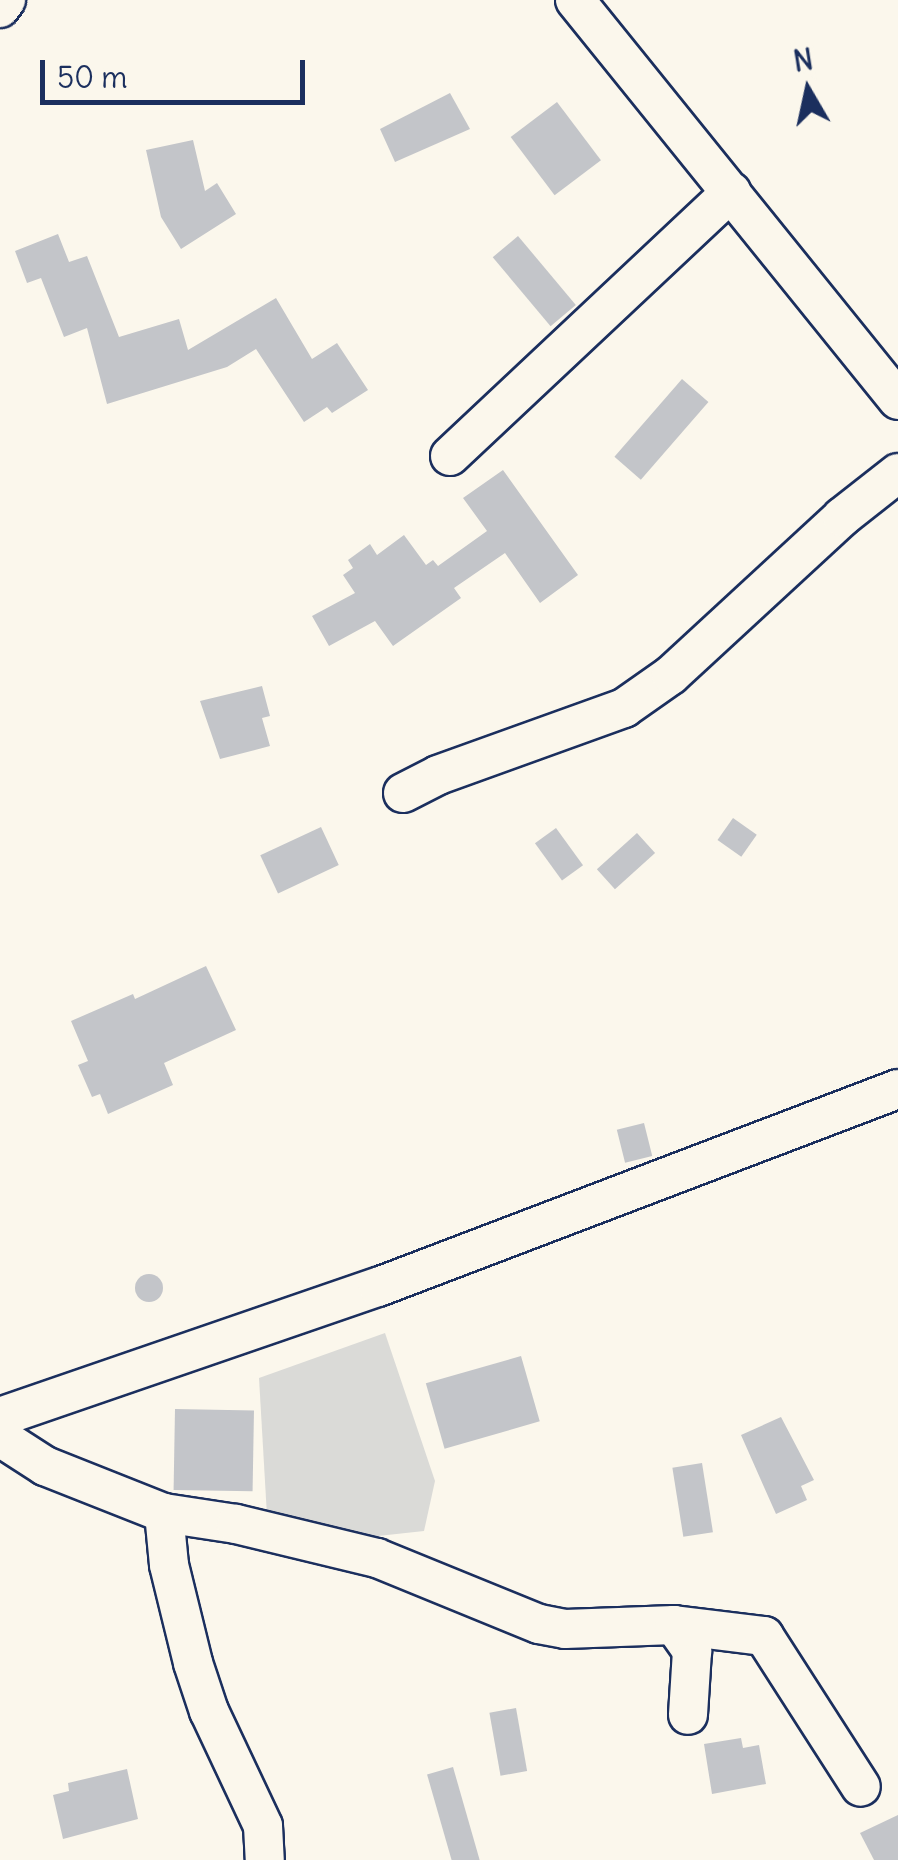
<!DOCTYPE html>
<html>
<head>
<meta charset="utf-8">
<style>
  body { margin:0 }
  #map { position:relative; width:898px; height:1860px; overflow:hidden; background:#fbf7ec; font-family:Delius,sans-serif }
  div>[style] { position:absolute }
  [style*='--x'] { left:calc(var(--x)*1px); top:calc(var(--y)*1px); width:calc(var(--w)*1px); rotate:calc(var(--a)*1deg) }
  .green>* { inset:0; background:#dadad7 }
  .building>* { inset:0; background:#c3c5c9; transform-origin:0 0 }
  .round { border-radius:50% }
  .roads { filter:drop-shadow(2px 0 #1b2f5e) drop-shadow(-2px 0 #1b2f5e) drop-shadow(0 2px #1b2f5e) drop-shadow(0 -2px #1b2f5e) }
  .minor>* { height:38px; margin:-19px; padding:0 19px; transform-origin:19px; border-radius:19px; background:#fbf7ec }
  span { translate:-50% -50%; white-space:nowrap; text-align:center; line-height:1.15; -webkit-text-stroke:9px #fbf7ec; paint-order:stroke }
  .north { position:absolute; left:758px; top:40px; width:100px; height:100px; -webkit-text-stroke:8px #fbf7ec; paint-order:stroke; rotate:351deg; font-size:28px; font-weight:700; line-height:40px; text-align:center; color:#1b2f5e }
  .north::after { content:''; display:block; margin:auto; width:35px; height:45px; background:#1b2f5e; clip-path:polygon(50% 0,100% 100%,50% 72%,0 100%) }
  .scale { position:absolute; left:40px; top:60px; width:265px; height:45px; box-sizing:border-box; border:5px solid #1b2f5e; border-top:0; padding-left:12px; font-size:30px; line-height:35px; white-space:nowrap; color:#1b2f5e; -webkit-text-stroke:8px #fbf7ec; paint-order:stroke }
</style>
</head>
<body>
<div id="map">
  <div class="green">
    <i style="clip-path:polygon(385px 1333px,435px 1481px,424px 1531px,332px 1541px,267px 1516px,259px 1378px)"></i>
  </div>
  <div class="building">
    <i style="clip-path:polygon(450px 93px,470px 129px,395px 162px,380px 129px)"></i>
    <i style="left:557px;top:102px;width:73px;height:58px;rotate:53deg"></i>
    <i style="clip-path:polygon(193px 140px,205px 191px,217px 183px,236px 214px,181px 249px,161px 217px,146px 150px)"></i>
    <i style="clip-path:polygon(58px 234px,71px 267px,69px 262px,87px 256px,119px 337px,179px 319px,188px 350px,276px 298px,312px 359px,337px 343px,368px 390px,332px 413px,327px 407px,304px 422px,256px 349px,227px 367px,107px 404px,87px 328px,64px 337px,41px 278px,27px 283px,15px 251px)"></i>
    <i style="left:518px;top:236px;width:90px;height:33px;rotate:50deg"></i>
    <i style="left:682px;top:379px;width:35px;height:103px;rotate:41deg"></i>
    <i style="clip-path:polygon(503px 470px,578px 575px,540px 603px,505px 553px,454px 588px,461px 598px,393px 646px,375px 621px,329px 646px,312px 616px,355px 593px,343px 575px,353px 568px,348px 560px,370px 544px,377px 555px,404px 535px,426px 565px,433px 560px,438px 566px,487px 531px,463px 498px)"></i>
    <i style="clip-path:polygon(262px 686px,270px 716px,262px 718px,270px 746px,220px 759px,200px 701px)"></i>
    <i style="left:733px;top:818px;width:29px;height:27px;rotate:35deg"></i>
    <i style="left:321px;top:827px;width:42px;height:67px;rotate:65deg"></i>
    <i style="left:556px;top:828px;width:46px;height:26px;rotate:54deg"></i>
    <i style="left:637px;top:833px;width:27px;height:54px;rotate:48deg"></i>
    <i style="clip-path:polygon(206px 966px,236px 1030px,164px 1063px,173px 1085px,108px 1114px,100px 1094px,92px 1097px,78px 1065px,88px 1061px,71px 1021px,133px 994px,135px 999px)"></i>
    <i style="left:644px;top:1123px;width:34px;height:28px;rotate:76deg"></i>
    <i class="round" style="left:135px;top:1274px;width:28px;height:28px"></i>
    <i style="left:521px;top:1356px;width:68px;height:99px;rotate:74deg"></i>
    <i style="left:175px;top:1409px;width:79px;height:81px;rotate:1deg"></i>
    <i style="clip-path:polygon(781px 1417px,814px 1480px,801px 1486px,807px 1500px,776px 1514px,741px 1435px)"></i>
    <i style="left:702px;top:1463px;width:70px;height:30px;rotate:81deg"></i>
    <i style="left:516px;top:1708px;width:64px;height:27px;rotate:80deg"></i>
    <i style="clip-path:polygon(741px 1738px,743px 1748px,759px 1745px,766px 1784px,712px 1794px,704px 1744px)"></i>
    <i style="left:453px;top:1767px;width:97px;height:27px;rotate:74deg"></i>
    <i style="clip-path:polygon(127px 1769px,138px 1819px,63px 1839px,53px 1795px,69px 1791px,68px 1783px)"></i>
    <i style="clip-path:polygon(898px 1815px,898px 1860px,874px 1860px,860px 1833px)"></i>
  </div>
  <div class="roads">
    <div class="minor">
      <i style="--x:575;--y:0;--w:514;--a:51.08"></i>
      <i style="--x:0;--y:8;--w:10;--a:-53"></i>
      <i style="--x:450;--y:456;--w:386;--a:-43.2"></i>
      <i style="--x:403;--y:793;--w:39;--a:-27"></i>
      <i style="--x:438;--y:775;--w:198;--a:-19.8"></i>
      <i style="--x:624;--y:708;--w:57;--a:-35.1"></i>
      <i style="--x:671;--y:675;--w:233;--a:-42.7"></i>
      <i style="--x:842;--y:517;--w:71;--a:-38.2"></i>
      <i style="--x:0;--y:1417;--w:400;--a:-19"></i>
      <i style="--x:378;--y:1287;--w:556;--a:-20.85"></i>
      <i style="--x:0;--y:1437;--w:54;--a:32.8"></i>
      <i style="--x:45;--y:1466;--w:128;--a:21.6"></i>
      <i style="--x:164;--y:1513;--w:52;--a:84.5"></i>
      <i style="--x:169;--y:1565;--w:101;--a:76.2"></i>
      <i style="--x:193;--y:1663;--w:51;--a:71.6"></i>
      <i style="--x:209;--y:1711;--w:127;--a:64.8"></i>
      <i style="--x:263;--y:1826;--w:34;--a:87"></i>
      <i style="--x:164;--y:1513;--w:73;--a:8.7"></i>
      <i style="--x:236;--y:1524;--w:145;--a:13.6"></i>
      <i style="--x:377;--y:1558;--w:175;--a:22.2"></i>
      <i style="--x:539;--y:1624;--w:26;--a:11"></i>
      <i style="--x:565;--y:1629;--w:109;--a:-2.1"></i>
      <i style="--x:674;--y:1625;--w:32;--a:55"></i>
      <i style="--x:692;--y:1651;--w:64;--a:93.6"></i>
      <i style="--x:674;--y:1625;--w:91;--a:7"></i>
      <i style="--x:764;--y:1636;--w:179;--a:57.3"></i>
    </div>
  </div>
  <div class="north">N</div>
  <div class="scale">50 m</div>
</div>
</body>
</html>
